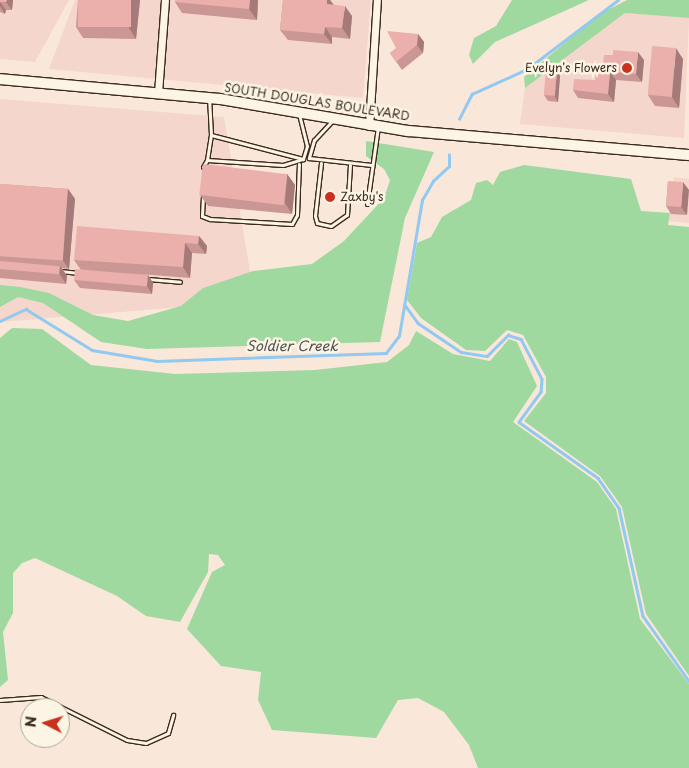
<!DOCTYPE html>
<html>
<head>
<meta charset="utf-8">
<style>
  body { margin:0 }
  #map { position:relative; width:689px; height:768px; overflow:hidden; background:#f9e7da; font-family:"Playpen Sans",sans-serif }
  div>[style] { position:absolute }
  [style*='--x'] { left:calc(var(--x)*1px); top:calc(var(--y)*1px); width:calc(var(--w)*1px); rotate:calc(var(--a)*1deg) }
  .built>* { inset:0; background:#f5d6cc }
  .green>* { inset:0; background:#9fd9a0 }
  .stream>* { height:2.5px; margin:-1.25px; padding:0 1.25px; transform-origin:1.25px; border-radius:1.25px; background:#92c9f0 }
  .roads { filter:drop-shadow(1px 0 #3b2a1e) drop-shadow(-1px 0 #3b2a1e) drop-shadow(0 1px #3b2a1e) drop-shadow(0 -1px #3b2a1e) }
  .service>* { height:3px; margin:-1.5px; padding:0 1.5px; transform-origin:1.5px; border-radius:1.5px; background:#fcf5e5 }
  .minor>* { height:7px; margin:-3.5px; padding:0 3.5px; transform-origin:3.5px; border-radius:3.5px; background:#fcf5e5 }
  .primary>* { height:10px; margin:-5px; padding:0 5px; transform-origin:5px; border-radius:5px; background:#fcf5e5 }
  .wall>* { inset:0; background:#ca9794 }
  .shaded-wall>* { inset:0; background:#a47b78 }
  .building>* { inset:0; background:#ebb0ac; transform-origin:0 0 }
  .dots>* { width:14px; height:14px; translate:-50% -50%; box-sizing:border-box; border:2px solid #fcf5e5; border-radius:50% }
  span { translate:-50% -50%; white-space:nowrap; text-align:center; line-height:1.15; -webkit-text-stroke:5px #fcf5e5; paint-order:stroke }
  .poi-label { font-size:12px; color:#3b2a1e }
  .right { translate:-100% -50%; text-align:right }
  .left { translate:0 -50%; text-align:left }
  .street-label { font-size:12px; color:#3b2a1e }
  .water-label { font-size:14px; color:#515252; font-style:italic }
  .north { position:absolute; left:20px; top:698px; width:50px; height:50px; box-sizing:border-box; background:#fcf5e5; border:1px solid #afa495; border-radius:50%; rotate:275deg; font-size:14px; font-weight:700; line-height:20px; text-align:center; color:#3b2a1e }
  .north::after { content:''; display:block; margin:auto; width:18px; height:22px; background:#c8321e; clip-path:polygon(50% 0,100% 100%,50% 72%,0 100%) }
</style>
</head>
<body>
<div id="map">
  <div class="built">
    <i style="clip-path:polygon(0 0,69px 0,35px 62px,0 59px)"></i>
    <i style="clip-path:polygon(75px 0,371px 0,363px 98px,49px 69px)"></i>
    <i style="clip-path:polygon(625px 13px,689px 18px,684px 138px,520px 124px,525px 88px)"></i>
    <i style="clip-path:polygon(0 99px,224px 117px,255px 301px,0 322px)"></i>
    <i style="clip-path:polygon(674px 177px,689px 179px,689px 223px,669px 221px)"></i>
  </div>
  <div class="green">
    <i style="clip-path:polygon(512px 0,589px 0,495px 42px,473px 64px,469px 55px,474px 38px,496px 26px)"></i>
    <i style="clip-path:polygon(627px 0,689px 0,689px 18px,625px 13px,525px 88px,524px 77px,598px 15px)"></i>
    <i style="clip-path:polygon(366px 141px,434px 152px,405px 218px,380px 342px,147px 349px,101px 342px,43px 303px,18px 297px,0 307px,0 285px,20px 287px,49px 293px,93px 315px,128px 321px,181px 306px,203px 288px,253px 271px,312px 264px,344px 241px,384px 198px,390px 180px,384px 169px,366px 156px)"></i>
    <i style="clip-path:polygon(524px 165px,631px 179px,641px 211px,670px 213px,668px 225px,689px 227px,689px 676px,646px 614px,622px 507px,600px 476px,524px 421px,546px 393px,546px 377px,523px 335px,507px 330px,485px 351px,466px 350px,421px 318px,407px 300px,417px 243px,431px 237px,442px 217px,471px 200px,476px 183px,487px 180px,493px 185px,500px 172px)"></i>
    <i style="clip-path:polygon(12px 328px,42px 329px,91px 365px,175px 374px,315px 370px,387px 362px,409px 345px,416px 331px,453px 354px,490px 361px,509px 339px,517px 342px,537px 386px,513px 422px,597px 482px,616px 509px,640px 619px,689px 684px,689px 768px,478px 768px,469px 745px,444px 712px,418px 698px,398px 700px,376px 738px,272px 730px,258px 700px,261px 672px,221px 666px,187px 629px,212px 572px,225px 565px,218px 555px,209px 554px,208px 572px,180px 622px,146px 616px,117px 596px,35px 558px,22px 563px,13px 573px,13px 613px,3px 632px,8px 680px,0 687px,0 338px)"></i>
  </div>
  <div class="stream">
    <i style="--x:459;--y:119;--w:28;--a:-63"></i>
    <i style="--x:472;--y:94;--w:60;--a:-24.4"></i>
    <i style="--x:527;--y:69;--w:114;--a:-37.2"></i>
    <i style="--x:405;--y:305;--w:22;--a:54"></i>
    <i style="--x:418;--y:323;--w:52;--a:34"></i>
    <i style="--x:461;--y:352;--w:26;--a:9"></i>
    <i style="--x:487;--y:356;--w:30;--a:-45"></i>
    <i style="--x:508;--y:335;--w:14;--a:17"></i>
    <i style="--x:521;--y:339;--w:45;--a:62.3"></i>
    <i style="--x:542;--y:379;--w:13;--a:94"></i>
    <i style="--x:541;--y:392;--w:37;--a:126"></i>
    <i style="--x:519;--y:422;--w:97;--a:35.3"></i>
    <i style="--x:598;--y:478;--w:37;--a:55"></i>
    <i style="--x:619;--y:508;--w:111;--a:77.5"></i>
    <i style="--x:643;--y:616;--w:80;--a:54.7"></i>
    <i style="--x:0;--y:321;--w:29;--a:-25"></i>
    <i style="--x:26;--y:309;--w:78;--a:31.8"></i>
    <i style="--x:92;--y:350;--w:66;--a:9.6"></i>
    <i style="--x:157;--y:361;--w:229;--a:-2"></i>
    <i style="--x:386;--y:353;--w:21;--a:-53"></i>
    <i style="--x:399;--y:336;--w:138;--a:-80.4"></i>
    <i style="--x:422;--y:200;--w:22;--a:-60"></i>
    <i style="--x:433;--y:181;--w:22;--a:-43"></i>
    <i style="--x:449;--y:166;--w:11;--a:-90"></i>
  </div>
  <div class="roads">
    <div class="service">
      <i style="--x:299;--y:114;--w:33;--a:76"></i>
      <i style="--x:307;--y:146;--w:14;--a:107"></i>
      <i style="--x:332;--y:121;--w:26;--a:133"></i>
      <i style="--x:314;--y:140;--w:19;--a:106"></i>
      <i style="--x:309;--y:158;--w:63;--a:6.3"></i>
      <i style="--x:207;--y:160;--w:25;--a:-81"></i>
      <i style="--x:321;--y:163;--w:53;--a:96.5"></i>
      <i style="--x:315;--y:216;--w:7;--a:74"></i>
      <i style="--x:317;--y:223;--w:14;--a:12"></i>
      <i style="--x:331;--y:226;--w:19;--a:-35"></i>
      <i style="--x:347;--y:215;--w:50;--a:-86.6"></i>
      <i style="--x:203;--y:167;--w:8;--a:-60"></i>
      <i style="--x:207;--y:160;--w:76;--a:3.8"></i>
      <i style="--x:283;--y:165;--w:21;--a:-17"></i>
      <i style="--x:303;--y:159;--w:95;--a:-165.4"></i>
      <i style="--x:211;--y:135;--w:34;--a:-93"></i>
      <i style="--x:203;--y:196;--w:20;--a:93"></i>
      <i style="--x:202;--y:216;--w:9;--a:21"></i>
      <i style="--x:210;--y:219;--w:82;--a:3.5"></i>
      <i style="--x:292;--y:224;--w:10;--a:-61"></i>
      <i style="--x:297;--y:215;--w:51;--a:-87.8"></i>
      <i style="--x:367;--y:204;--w:78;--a:-81.9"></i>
      <i style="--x:60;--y:271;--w:19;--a:6"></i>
      <i style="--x:148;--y:279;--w:32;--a:5"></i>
      <i style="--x:0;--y:700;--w:41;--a:-4.2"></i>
      <i style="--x:41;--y:697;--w:96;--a:26.6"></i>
      <i style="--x:127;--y:740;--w:19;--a:9"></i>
      <i style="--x:146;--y:743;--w:24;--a:-24"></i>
      <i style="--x:168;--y:733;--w:19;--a:-74"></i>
    </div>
    <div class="minor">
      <i style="--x:158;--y:93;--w:93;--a:-85.7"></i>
      <i style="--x:369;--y:126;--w:126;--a:-86.4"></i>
    </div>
    <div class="primary">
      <i style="--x:0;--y:79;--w:221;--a:5.2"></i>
      <i style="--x:220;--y:99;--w:191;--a:9.7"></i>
      <i style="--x:408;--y:131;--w:282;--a:4.9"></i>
    </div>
  </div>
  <div class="wall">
    <i style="clip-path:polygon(0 0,13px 0,12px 10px,6px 10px,5px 14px,0 12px)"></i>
    <i style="clip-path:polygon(78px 0,140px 0,136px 39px,83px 38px,76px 27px)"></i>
    <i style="clip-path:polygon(258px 0,257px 20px,182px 13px,175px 2px)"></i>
    <i style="clip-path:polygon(283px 0,330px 0,334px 5px,352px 16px,350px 39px,332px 37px,332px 44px,288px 40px,280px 30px)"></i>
    <i style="clip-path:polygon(418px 34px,424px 42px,423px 53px,402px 70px,390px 53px)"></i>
    <i style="clip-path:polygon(683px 59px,679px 108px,655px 106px,648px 95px)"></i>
    <i style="clip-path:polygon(644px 60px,642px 82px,616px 80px,614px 102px,578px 98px,573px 90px,595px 80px,603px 63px)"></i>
    <i style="clip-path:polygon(560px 76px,558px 102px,548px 101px,544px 95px)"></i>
    <i style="clip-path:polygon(287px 174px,295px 185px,292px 214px,208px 206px,200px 195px)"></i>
    <i style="clip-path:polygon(668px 181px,687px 215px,671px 214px,666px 206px)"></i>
    <i style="clip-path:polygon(0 184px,68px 189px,75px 199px,69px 269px,62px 268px,67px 276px,66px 284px,0 278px)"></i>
    <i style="clip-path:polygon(199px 236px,207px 246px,206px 254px,192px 253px,190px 278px,127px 273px,148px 275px,153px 283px,152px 294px,80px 288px,74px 280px,81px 270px,74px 260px)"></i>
  </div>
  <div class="shaded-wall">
    <i style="clip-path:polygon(7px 0,13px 0,12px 10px,6px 2px)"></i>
    <i style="clip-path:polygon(131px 0,140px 0,136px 39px,129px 28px)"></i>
    <i style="clip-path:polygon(250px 0,258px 0,257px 20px,249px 9px)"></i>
    <i style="clip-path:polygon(327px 0,330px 0,335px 7px,327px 4px)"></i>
    <i style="clip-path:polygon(0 2px,6px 10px,5px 14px,0 6px)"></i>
    <i style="clip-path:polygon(345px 6px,352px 16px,350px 39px,342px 28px)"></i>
    <i style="clip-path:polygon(325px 27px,332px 37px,332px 44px,324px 34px)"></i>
    <i style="clip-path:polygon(418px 34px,424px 42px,423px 53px,417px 45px)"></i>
    <i style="clip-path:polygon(676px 48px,683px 59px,679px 108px,672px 97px)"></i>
    <i style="clip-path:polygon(638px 52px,644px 60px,642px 82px,636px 74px)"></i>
    <i style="clip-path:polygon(557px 70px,560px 76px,558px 102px,555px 97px)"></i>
    <i style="clip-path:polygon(610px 72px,616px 80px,614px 102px,608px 94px)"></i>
    <i style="clip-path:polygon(287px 174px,295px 185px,292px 214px,285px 203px)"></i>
    <i style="clip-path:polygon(683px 182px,689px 190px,687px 215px,681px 207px)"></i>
    <i style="clip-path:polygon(68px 189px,75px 199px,69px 269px,61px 258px)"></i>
    <i style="clip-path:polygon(199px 236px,207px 246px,206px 254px,198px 244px)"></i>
    <i style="clip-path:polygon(185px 243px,192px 253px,190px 278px,183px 267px)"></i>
    <i style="clip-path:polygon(60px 266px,67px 276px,66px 284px,59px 273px)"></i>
    <i style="clip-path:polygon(148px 275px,153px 283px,152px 294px,147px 286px)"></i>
  </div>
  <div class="building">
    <i style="clip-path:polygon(0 0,7px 0,6px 2px,0 2px,0 3px)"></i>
    <i style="left:78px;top:0;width:53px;height:27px"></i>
    <i style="clip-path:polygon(175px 0,250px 0,249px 9px,175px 2px)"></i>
    <i style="clip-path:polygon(283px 0,327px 0,327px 4px,345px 6px,342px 28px,325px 27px,324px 34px,280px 30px)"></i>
    <i style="clip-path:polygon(387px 31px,418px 34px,417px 45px,396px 62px,390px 53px,396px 48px)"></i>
    <i style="left:652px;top:46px;width:24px;height:49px;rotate:5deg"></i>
    <i style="clip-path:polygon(613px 50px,638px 52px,636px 74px,610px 72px,608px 94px,573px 90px,574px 79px,595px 80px,597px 63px,603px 63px,604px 55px,613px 55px)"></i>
    <i style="left:546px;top:69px;width:11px;height:26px;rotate:5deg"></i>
    <i style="left:203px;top:164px;width:85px;height:31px;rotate:7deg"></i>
    <i style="left:668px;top:181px;width:15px;height:25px;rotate:4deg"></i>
    <i style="left:0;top:184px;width:68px;height:72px;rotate:4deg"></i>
    <i style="clip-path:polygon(77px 226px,199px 236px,198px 244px,185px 243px,183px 267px,74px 260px)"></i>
    <i style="left:0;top:261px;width:60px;height:8px;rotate:5deg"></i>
    <i style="left:75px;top:269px;width:73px;height:11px;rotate:5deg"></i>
  </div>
  <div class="dots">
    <i style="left:627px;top:68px;background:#c8321e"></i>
    <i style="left:330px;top:197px;background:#c8321e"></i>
  </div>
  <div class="poi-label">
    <span class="right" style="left:617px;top:68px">Evelyn's Flowers</span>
    <span class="left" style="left:340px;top:197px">Zaxby's</span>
  </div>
  <div class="street-label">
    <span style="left:317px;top:102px;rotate:9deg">SOUTH DOUGLAS BOULEVARD</span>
  </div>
  <div class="water-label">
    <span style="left:292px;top:346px">Soldier Creek</span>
  </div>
  <div class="north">N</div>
</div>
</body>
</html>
